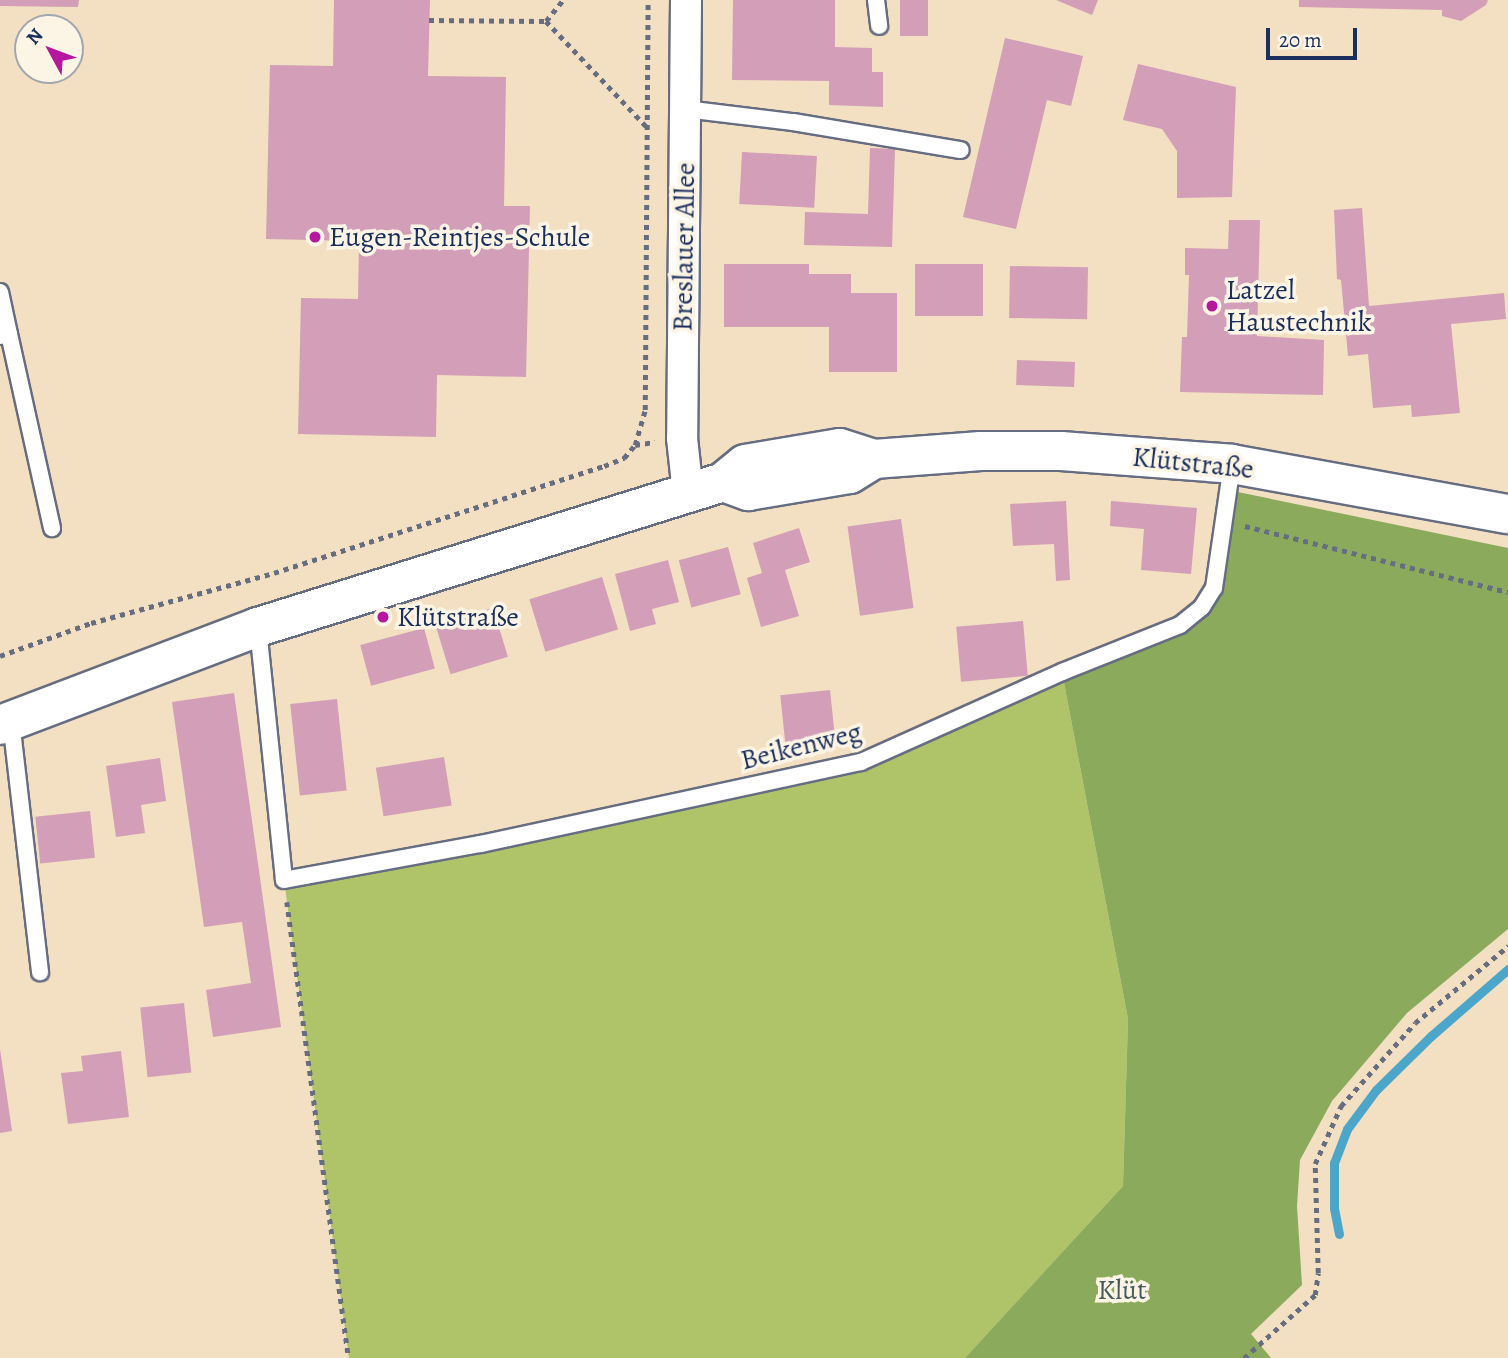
<!DOCTYPE html>
<html>
<head>
<meta charset="utf-8">
<style>
  body { margin:0 }
  #map { position:relative; width:1508px; height:1358px; overflow:hidden; background:#f3dfc1; font-family:Alegreya,serif }
  div>[style] { position:absolute }
  [style*='--x'] { left:calc(var(--x)*1px); top:calc(var(--y)*1px); width:calc(var(--w)*1px); rotate:calc(var(--a)*1deg) }
  .green>* { inset:0; background:#afc468 }
  .forest>* { inset:0; background:#8baa5c }
  .stream>* { height:9px; margin:-4.5px; padding:0 4.5px; transform-origin:4.5px; border-radius:4.5px; background:#4ca6ca }
  .building>* { inset:0; background:#d39eb7; transform-origin:0 0 }
  .path>* { height:4.5px; margin-top:-2.25px; transform-origin:0; background:repeating-linear-gradient(90deg,#676d81 0 5px,transparent 0 10px) }
  .roads { filter:drop-shadow(2px 0 #676d81) drop-shadow(-2px 0 #676d81) drop-shadow(0 2px #676d81) drop-shadow(0 -2px #676d81) }
  .service>* { height:16px; margin:-8px; padding:0 8px; transform-origin:8px; border-radius:8px; background:#fff }
  .minor>* { height:30px; margin:-15px; padding:0 15px; transform-origin:15px; border-radius:15px; background:#fff }
  .secondary>* { height:38px; margin:-19px; padding:0 19px; transform-origin:19px; border-radius:19px; background:#fff }
  .dots>* { width:19px; height:19px; translate:-50% -50%; box-sizing:border-box; border:4px solid #fcf5e5; border-radius:50% }
  span { translate:-50% -50%; white-space:nowrap; text-align:center; line-height:1.15; -webkit-text-stroke:7px #fcf5e5; paint-order:stroke }
  .poi-label { font-size:28px; color:#1b2f5e }
  .left { translate:0 -50%; text-align:left }
  .street-label { font-size:28px; color:#1b2f5e }
  .park-label { font-size:28px; color:#475c61 }
  .north { position:absolute; left:14px; top:14px; width:70px; height:70px; box-sizing:border-box; background:#fcf5e5; border:2px solid #a2a6af; border-radius:50%; rotate:311deg; font-size:19px; font-weight:700; line-height:28px; text-align:center; color:#1b2f5e }
  .north::after { content:''; display:block; margin:auto; width:24px; height:32px; background:#b5179e; clip-path:polygon(50% 0,100% 100%,50% 72%,0 100%) }
  .scale { position:absolute; left:1266px; top:28px; width:91px; height:32px; box-sizing:border-box; border:4px solid #1b2f5e; border-top:0; padding-left:9px; font-size:21px; line-height:24px; white-space:nowrap; color:#1b2f5e; -webkit-text-stroke:5px #fcf5e5; paint-order:stroke }
</style>
</head>
<body>
<div id="map">
  <div class="green">
    <i style="clip-path:polygon(1062px 672px,1128px 1019px,1123px 1186px,965px 1358px,349px 1358px,284px 880px,861px 762px)"></i>
  </div>
  <div class="forest">
    <i style="clip-path:polygon(1228px 490px,1508px 548px,1508px 929px,1407px 1013px,1332px 1101px,1300px 1160px,1297px 1206px,1302px 1285px,1251px 1334px,1271px 1358px,965px 1358px,1123px 1186px,1128px 1019px,1062px 672px,1202px 607px)"></i>
  </div>
  <div class="stream">
    <i style="--x:1339;--y:1234;--w:26;--a:-101"></i>
    <i style="--x:1334;--y:1208;--w:45;--a:-90"></i>
    <i style="--x:1334;--y:1163;--w:36;--a:-69"></i>
    <i style="--x:1347;--y:1129;--w:49;--a:-53.4"></i>
    <i style="--x:1376;--y:1090;--w:77;--a:-44.5"></i>
    <i style="--x:1431;--y:1036;--w:102;--a:-41"></i>
  </div>
  <div class="building">
    <i style="clip-path:polygon(0 0,79px 0,78px 7px,0 6px)"></i>
    <i style="clip-path:polygon(334px 0,430px 0,428px 76px,506px 77px,504px 206px,530px 206px,526px 377px,437px 375px,436px 437px,298px 434px,301px 298px,358px 299px,359px 241px,266px 239px,270px 65px,333px 66px)"></i>
    <i style="clip-path:polygon(733px 0,835px 0,835px 47px,872px 48px,872px 72px,883px 72px,883px 107px,829px 105px,829px 81px,732px 80px)"></i>
    <i style="left:900px;top:0;width:28px;height:36px"></i>
    <i style="clip-path:polygon(1056px 0,1098px 0,1092px 15px)"></i>
    <i style="clip-path:polygon(1299px 0,1488px 0,1486px 5px,1461px 21px,1442px 16px,1442px 10px,1299px 7px)"></i>
    <i style="clip-path:polygon(1005px 38px,1083px 56px,1071px 106px,1047px 100px,1016px 229px,963px 217px)"></i>
    <i style="clip-path:polygon(1138px 64px,1236px 87px,1232px 197px,1177px 198px,1177px 151px,1162px 129px,1123px 120px)"></i>
    <i style="clip-path:polygon(870px 148px,895px 149px,892px 247px,804px 245px,805px 212px,868px 214px)"></i>
    <i style="left:742px;top:152px;width:75px;height:52px;rotate:3deg"></i>
    <i style="clip-path:polygon(1362px 208px,1369px 306px,1504px 293px,1506px 319px,1451px 324px,1460px 413px,1412px 417px,1411px 405px,1373px 408px,1368px 354px,1348px 356px,1341px 280px,1337px 279px,1334px 210px)"></i>
    <i style="clip-path:polygon(1229px 220px,1260px 220px,1257px 336px,1324px 340px,1323px 395px,1180px 392px,1182px 337px,1187px 337px,1189px 275px,1185px 275px,1185px 248px,1228px 249px)"></i>
    <i style="clip-path:polygon(724px 264px,809px 264px,809px 274px,851px 274px,851px 293px,897px 293px,897px 372px,829px 372px,829px 327px,724px 327px)"></i>
    <i style="left:915px;top:264px;width:68px;height:52px"></i>
    <i style="left:1010px;top:266px;width:78px;height:52px;rotate:1deg"></i>
    <i style="left:1017px;top:360px;width:58px;height:25px;rotate:2deg"></i>
    <i style="clip-path:polygon(1066px 501px,1070px 580px,1056px 581px,1054px 544px,1013px 546px,1010px 504px)"></i>
    <i style="clip-path:polygon(1111px 501px,1197px 508px,1191px 574px,1141px 570px,1144px 529px,1110px 526px)"></i>
    <i style="left:901px;top:519px;width:90px;height:54px;rotate:82deg"></i>
    <i style="clip-path:polygon(799px 528px,810px 562px,785px 570px,799px 616px,761px 627px,747px 578px,762px 573px,753px 543px)"></i>
    <i style="left:728px;top:547px;width:49px;height:51px;rotate:75deg"></i>
    <i style="clip-path:polygon(668px 560px,679px 602px,652px 609px,656px 624px,630px 631px,615px 574px)"></i>
    <i style="left:602px;top:577px;width:55px;height:76px;rotate:73deg"></i>
    <i style="left:493px;top:608px;width:51px;height:60px;rotate:73deg"></i>
    <i style="left:1023px;top:621px;width:55px;height:67px;rotate:85deg"></i>
    <i style="left:424px;top:628px;width:42px;height:66px;rotate:75deg"></i>
    <i style="left:830px;top:690px;width:51px;height:50px;rotate:84deg"></i>
    <i style="clip-path:polygon(234px 693px,281px 1027px,213px 1037px,206px 990px,251px 983px,242px 922px,204px 927px,172px 702px)"></i>
    <i style="left:337px;top:699px;width:92px;height:47px;rotate:84deg"></i>
    <i style="left:444px;top:757px;width:49px;height:69px;rotate:81deg"></i>
    <i style="clip-path:polygon(160px 758px,166px 801px,141px 805px,145px 833px,116px 837px,106px 766px)"></i>
    <i style="left:90px;top:811px;width:47px;height:55px;rotate:84deg"></i>
    <i style="left:184px;top:1003px;width:70px;height:44px;rotate:84deg"></i>
    <i style="clip-path:polygon(0 1049px,12px 1131px,0 1133px)"></i>
    <i style="clip-path:polygon(121px 1051px,129px 1117px,68px 1124px,61px 1073px,83px 1071px,81px 1056px)"></i>
  </div>
  <div class="path">
    <i style="--x:429;--y:20;--w:117;--a:0.5"></i>
    <i style="--x:546;--y:21;--w:27;--a:-51"></i>
    <i style="--x:546;--y:21;--w:148;--a:46.4"></i>
    <i style="--x:635;--y:445;--w:36;--a:-74"></i>
    <i style="--x:645;--y:410;--w:410;--a:-89.6"></i>
    <i style="--x:1245;--y:526;--w:271;--a:14.1"></i>
    <i style="--x:0;--y:656;--w:97;--a:-19.9"></i>
    <i style="--x:91;--y:623;--w:190;--a:-15.3"></i>
    <i style="--x:274;--y:573;--w:347;--a:-18"></i>
    <i style="--x:604;--y:466;--w:22;--a:-22"></i>
    <i style="--x:624;--y:458;--w:17;--a:-50"></i>
    <i style="--x:635;--y:445;--w:20;--a:-9"></i>
    <i style="--x:287;--y:902;--w:460;--a:82.3"></i>
    <i style="--x:1244;--y:1358;--w:95;--a:-41.6"></i>
    <i style="--x:1315;--y:1295;--w:22;--a:-82"></i>
    <i style="--x:1318;--y:1273;--w:109;--a:-91.6"></i>
    <i style="--x:1315;--y:1164;--w:64;--a:-65.9"></i>
    <i style="--x:1341;--y:1106;--w:111;--a:-48.3"></i>
    <i style="--x:1415;--y:1023;--w:121;--a:-39.6"></i>
  </div>
  <div class="roads">
    <div class="service">
      <i style="--x:876;--y:0;--w:26;--a:83"></i>
      <i style="--x:685;--y:109;--w:109;--a:6.9"></i>
      <i style="--x:793;--y:122;--w:170;--a:9.5"></i>
      <i style="--x:0;--y:292;--w:43;--a:77.9"></i>
      <i style="--x:0;--y:336;--w:9;--a:-13"></i>
      <i style="--x:9;--y:334;--w:199;--a:77.5"></i>
      <i style="--x:258;--y:628;--w:253;--a:84.1"></i>
      <i style="--x:284;--y:880;--w:200;--a:-10.4"></i>
      <i style="--x:481;--y:844;--w:389;--a:-12.2"></i>
      <i style="--x:861;--y:762;--w:220;--a:-24.1"></i>
      <i style="--x:1062;--y:672;--w:127;--a:-21.7"></i>
      <i style="--x:1180;--y:625;--w:28;--a:-39"></i>
      <i style="--x:1202;--y:607;--w:22;--a:-58"></i>
      <i style="--x:1214;--y:588;--w:125;--a:-81.7"></i>
      <i style="--x:11;--y:721;--w:253;--a:83.4"></i>
    </div>
    <div class="minor">
      <i style="--x:686;--y:0;--w:438;--a:90.5"></i>
      <i style="--x:682;--y:438;--w:55;--a:83.8"></i>
    </div>
    <div class="secondary">
      <i style="--x:723;--y:482;--w:27;--a:20"></i>
      <i style="--x:748;--y:491;--w:103;--a:-9.5"></i>
      <i style="--x:850;--y:474;--w:28;--a:-32"></i>
      <i style="--x:0;--y:725;--w:276;--a:-20.8"></i>
      <i style="--x:258;--y:627;--w:487;--a:-17.3"></i>
      <i style="--x:723;--y:482;--w:28;--a:-39"></i>
      <i style="--x:745;--y:464;--w:96;--a:-9.6"></i>
      <i style="--x:840;--y:448;--w:36;--a:18"></i>
      <i style="--x:874;--y:459;--w:107;--a:-4.3"></i>
      <i style="--x:981;--y:451;--w:80;--a:0"></i>
      <i style="--x:1061;--y:451;--w:171;--a:4.3"></i>
      <i style="--x:1232;--y:464;--w:280;--a:10.3"></i>
    </div>
  </div>
  <div class="dots">
    <i style="left:315px;top:237px;background:#b5179e"></i>
    <i style="left:1212px;top:306px;background:#b5179e"></i>
    <i style="left:383px;top:617px;background:#b5179e"></i>
  </div>
  <div class="poi-label">
    <span class="left" style="left:329px;top:237px">Eugen-Reintjes-Schule</span>
    <span class="left" style="left:1226px;top:306px">Latzel<br>Haustechnik</span>
    <span class="left" style="left:397px;top:617px">Klütstraße</span>
  </div>
  <div class="street-label">
    <span style="left:684px;top:247px;rotate:-89deg">Breslauer Allee</span>
    <span style="left:1193px;top:463px;rotate:6deg">Klütstraße</span>
    <span style="left:801px;top:746px;rotate:-14deg">Beikenweg</span>
  </div>
  <div class="park-label">
    <span style="left:1122px;top:1290px">Klüt</span>
  </div>
  <div class="north">N</div>
  <div class="scale">20 m</div>
</div>
</body>
</html>
